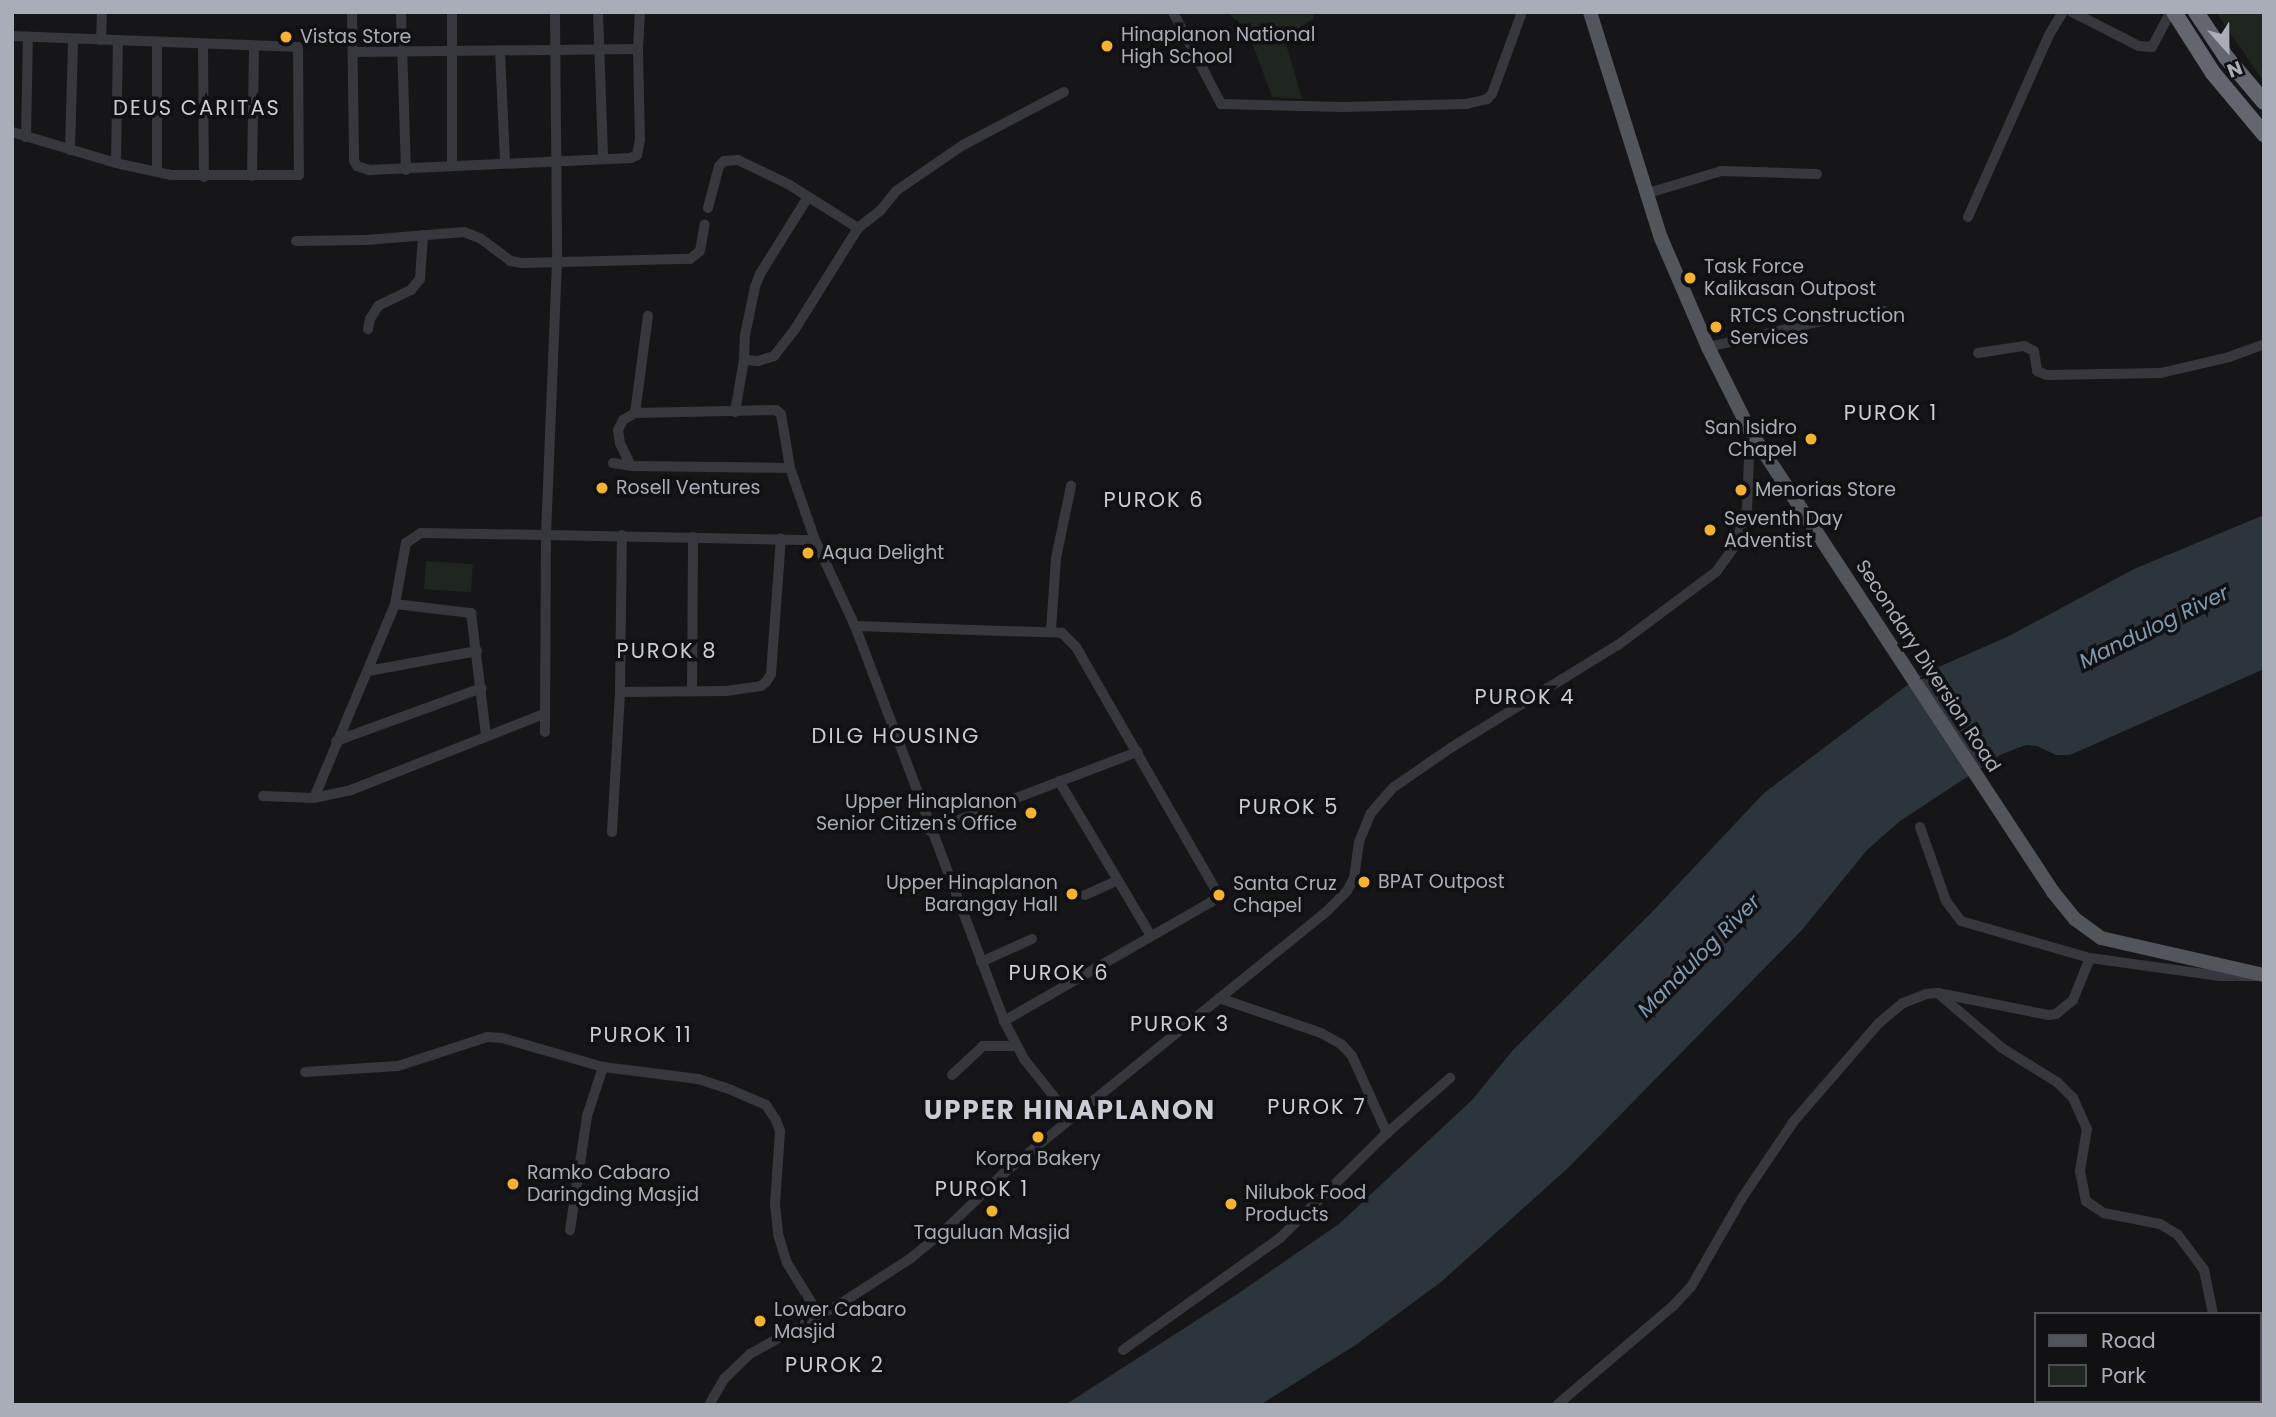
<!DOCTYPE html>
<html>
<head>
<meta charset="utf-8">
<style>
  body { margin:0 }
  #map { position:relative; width:2276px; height:1417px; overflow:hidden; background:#161618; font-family:Poppins,sans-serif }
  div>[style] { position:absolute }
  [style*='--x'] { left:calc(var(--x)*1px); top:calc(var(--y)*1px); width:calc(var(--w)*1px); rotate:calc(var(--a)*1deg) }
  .green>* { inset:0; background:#1e261f; transform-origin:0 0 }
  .water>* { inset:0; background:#2c353c }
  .minor>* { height:10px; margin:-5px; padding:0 5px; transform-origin:5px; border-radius:5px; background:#37383d }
  .major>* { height:14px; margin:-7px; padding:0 7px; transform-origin:7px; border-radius:7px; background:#53555c }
  .highway>* { height:16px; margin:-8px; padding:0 8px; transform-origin:8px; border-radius:8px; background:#63666e }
  .dots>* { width:19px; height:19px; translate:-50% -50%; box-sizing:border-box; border:4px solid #111113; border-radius:50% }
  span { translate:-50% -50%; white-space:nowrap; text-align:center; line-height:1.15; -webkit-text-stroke:7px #111113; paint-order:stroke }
  .poi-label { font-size:19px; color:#a8adb8 }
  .left { translate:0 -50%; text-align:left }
  .right { translate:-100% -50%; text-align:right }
  .street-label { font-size:19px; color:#a8adb8 }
  .neighbourhood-label { font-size:21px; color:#c9ccd4; letter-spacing:2px }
  .water-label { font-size:21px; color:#7e9bb4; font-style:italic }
  .district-label { font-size:26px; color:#c9ccd4; font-weight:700; letter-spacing:2px }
  .frame { position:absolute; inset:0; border:14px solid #a8adb8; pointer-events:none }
  .legend { position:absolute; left:2034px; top:1312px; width:228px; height:91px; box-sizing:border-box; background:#111113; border:2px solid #4d4f55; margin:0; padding:9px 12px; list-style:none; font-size:21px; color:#a8adb8 }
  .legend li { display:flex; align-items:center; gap:14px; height:35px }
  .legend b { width:35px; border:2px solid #4d4f55 }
  .north { position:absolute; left:2192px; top:14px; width:70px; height:70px; -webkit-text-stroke:5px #111113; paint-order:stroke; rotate:159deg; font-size:19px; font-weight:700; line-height:28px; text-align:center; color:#a8adb8 }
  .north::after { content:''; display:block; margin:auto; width:24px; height:32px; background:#a8adb8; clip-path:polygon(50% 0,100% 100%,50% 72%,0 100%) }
</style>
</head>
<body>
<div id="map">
  <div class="green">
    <i style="clip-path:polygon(1200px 12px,1313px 12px,1313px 19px,1284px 37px,1302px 99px,1272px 97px,1250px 37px,1229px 13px)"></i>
    <i style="clip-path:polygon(2216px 12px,2264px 12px,2264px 82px)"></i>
    <i style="left:426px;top:561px;width:47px;height:28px;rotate:4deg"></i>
  </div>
  <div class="water">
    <i style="clip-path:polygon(2264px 515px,2264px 669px,2070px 755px,2056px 755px,2037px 746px,2026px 745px,2002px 754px,1900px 821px,1867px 850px,1801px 931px,1568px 1168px,1441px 1282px,1357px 1344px,1260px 1405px,1065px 1405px,1236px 1295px,1339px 1224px,1472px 1100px,1513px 1050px,1653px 911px,1764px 793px,1905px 687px,1925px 673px,2009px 636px,2134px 569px)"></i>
  </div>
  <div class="minor">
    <i style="--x:352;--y:12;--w:149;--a:89.2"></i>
    <i style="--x:354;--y:161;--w:6;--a:59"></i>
    <i style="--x:357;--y:166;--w:13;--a:18"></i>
    <i style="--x:369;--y:170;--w:262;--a:-2.6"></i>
    <i style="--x:631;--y:158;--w:7;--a:-27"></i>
    <i style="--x:637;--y:155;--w:15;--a:-79"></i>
    <i style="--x:640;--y:140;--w:91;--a:-91.3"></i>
    <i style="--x:638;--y:49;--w:37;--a:-87"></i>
    <i style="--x:401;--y:12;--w:158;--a:88.2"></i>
    <i style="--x:452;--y:12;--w:152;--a:90"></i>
    <i style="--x:555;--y:12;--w:249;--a:89.5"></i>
    <i style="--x:557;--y:261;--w:274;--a:92.3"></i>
    <i style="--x:546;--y:535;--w:269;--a:1.1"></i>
    <i style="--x:598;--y:12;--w:145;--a:88"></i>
    <i style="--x:1173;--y:12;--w:104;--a:62.4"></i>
    <i style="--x:1221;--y:104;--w:122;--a:1.4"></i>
    <i style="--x:1343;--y:107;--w:123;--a:-1.4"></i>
    <i style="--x:1466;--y:104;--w:22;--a:-13"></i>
    <i style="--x:1487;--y:99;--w:7;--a:-45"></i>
    <i style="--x:1492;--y:94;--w:87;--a:-69.9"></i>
    <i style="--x:2072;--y:12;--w:75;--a:26.9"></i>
    <i style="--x:2139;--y:46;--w:13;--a:4"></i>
    <i style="--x:2152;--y:47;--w:40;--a:-62"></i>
    <i style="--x:12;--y:36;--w:286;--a:2.2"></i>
    <i style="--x:298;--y:47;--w:128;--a:89.6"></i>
    <i style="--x:299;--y:175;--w:128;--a:180"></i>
    <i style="--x:171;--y:175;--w:56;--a:-167.7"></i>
    <i style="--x:116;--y:163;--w:109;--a:-163.4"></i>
    <i style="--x:101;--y:40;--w:28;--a:-88"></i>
    <i style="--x:157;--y:42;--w:130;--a:90"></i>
    <i style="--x:203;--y:44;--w:133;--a:89.6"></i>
    <i style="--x:500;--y:51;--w:112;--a:87.4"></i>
    <i style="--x:353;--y:52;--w:285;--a:-0.6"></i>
    <i style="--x:26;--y:137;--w:100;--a:-88.9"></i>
    <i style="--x:70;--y:150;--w:110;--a:-88.4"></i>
    <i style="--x:116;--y:163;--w:123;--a:-89.1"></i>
    <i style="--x:252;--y:176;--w:130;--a:-89.1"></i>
    <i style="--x:1645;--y:194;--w:79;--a:-16.8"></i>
    <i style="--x:1721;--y:171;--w:96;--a:1.8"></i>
    <i style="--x:708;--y:208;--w:43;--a:-75.3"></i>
    <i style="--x:719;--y:166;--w:7;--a:-45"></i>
    <i style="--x:724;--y:161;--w:14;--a:-4"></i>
    <i style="--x:738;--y:160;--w:55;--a:25.6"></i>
    <i style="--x:788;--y:184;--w:83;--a:32.2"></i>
    <i style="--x:1968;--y:217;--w:199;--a:-66"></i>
    <i style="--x:2049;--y:35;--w:27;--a:-59"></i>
    <i style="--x:296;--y:241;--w:70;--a:-0.8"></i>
    <i style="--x:366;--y:240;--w:98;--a:-4.7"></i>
    <i style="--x:464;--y:232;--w:17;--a:21"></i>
    <i style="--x:480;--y:238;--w:38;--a:37"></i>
    <i style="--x:510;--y:261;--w:11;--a:10"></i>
    <i style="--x:521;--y:263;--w:169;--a:-1.4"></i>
    <i style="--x:690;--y:259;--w:13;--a:-39"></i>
    <i style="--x:700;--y:251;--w:27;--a:-80"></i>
    <i style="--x:368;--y:329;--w:10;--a:-79"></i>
    <i style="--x:370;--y:319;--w:15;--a:-58"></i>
    <i style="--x:378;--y:306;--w:37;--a:-26"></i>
    <i style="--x:411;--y:290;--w:14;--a:-51"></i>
    <i style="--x:420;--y:279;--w:44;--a:-86.1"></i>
    <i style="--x:1708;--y:347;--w:139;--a:-12.9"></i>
    <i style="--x:1843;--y:316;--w:41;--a:-7"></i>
    <i style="--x:1978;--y:353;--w:47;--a:-8.7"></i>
    <i style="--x:2024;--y:346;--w:11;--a:27"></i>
    <i style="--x:2034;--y:351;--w:20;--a:81"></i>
    <i style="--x:2037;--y:371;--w:11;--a:22"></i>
    <i style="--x:2047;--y:375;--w:114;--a:-1"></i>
    <i style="--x:2161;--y:373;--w:70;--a:-13.2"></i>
    <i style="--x:2229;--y:357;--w:37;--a:-20"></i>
    <i style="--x:744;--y:360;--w:14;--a:4"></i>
    <i style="--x:758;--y:361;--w:17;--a:-17"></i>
    <i style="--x:774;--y:356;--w:34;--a:-52"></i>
    <i style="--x:795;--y:329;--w:119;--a:-58"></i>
    <i style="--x:858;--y:228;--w:28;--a:-38"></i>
    <i style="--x:880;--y:211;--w:26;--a:-51"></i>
    <i style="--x:896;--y:191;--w:81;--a:-34.5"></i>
    <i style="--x:963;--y:145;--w:114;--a:-27.7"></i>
    <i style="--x:735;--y:412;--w:53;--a:-80.2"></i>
    <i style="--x:744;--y:360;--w:25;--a:-88"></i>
    <i style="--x:745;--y:335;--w:49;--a:-78.2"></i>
    <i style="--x:755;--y:287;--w:14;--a:-69"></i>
    <i style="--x:760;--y:274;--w:91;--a:-58.1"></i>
    <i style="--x:635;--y:413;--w:141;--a:-1.2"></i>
    <i style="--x:776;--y:410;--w:6;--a:39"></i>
    <i style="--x:781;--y:414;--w:55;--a:80.5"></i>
    <i style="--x:790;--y:468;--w:76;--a:70.9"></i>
    <i style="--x:815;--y:540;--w:95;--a:65.1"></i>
    <i style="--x:855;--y:626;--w:422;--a:69.3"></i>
    <i style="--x:1004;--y:1021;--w:43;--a:62.2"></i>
    <i style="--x:1024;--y:1059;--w:75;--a:51.5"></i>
    <i style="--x:613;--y:463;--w:18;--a:9"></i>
    <i style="--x:631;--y:466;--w:159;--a:0.7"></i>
    <i style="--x:631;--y:466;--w:25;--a:-116"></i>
    <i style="--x:620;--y:443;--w:13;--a:-99"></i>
    <i style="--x:618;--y:430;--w:11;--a:-63"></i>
    <i style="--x:623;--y:420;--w:14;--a:-30"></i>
    <i style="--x:635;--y:413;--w:98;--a:-82.4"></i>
    <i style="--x:395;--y:604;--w:77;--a:6.8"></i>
    <i style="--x:471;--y:613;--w:123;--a:83"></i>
    <i style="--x:855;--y:626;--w:207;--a:1.9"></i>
    <i style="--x:1062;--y:633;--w:20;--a:45"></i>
    <i style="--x:1076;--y:647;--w:279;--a:60.1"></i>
    <i style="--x:1215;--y:889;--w:9;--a:90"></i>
    <i style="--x:1215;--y:898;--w:6;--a:135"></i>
    <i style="--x:1211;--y:902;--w:239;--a:150.1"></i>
    <i style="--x:1051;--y:630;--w:72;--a:-86"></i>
    <i style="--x:1056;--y:558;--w:74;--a:-78.2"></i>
    <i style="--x:368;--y:671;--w:111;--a:-10.4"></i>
    <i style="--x:692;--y:690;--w:153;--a:-89.6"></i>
    <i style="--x:620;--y:692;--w:106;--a:-0.5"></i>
    <i style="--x:726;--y:691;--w:35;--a:-8"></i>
    <i style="--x:761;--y:686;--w:6;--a:-39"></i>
    <i style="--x:766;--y:682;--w:9;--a:-58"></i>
    <i style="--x:771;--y:674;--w:136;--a:-85.8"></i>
    <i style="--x:336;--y:741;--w:155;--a:-20"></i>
    <i style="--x:1059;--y:781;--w:180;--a:59.3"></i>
    <i style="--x:263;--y:796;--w:51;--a:2.2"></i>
    <i style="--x:314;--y:798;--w:38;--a:-12"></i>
    <i style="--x:351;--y:790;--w:207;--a:-21.5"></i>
    <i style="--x:314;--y:798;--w:210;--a:-67.3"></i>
    <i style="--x:395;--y:604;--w:62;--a:-79.8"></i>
    <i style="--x:406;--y:543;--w:18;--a:-34"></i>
    <i style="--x:421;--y:533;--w:125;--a:0.9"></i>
    <i style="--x:546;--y:535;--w:197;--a:90.3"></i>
    <i style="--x:1920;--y:827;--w:78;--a:70.6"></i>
    <i style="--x:1946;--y:901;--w:25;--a:53"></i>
    <i style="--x:1961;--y:921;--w:134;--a:16"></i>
    <i style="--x:930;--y:831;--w:222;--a:-20.9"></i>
    <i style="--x:612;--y:832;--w:140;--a:-86.7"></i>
    <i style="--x:620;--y:692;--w:157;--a:-89.3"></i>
    <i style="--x:1085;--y:895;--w:35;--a:-24"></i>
    <i style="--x:981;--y:962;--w:56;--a:-24.3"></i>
    <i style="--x:1940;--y:995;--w:82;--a:40.5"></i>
    <i style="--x:2002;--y:1048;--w:65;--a:31.7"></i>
    <i style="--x:2057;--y:1082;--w:23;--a:45"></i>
    <i style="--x:2073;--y:1098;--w:34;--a:66"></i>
    <i style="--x:2087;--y:1129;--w:43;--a:99.5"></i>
    <i style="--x:2080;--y:1171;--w:31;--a:79"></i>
    <i style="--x:2086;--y:1201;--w:22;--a:34"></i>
    <i style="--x:2104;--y:1213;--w:57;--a:11.1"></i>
    <i style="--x:2160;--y:1224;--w:21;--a:31"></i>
    <i style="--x:2178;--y:1235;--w:44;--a:53.4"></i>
    <i style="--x:2204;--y:1270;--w:45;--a:78.4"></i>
    <i style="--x:1219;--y:998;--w:108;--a:18.9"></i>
    <i style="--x:1321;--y:1033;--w:23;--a:29"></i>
    <i style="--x:1341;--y:1044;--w:16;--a:47"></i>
    <i style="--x:1352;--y:1056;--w:85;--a:65.6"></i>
    <i style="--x:305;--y:1072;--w:93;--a:-3.7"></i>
    <i style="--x:398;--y:1066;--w:94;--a:-18"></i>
    <i style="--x:487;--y:1037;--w:15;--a:4"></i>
    <i style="--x:502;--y:1038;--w:105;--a:16"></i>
    <i style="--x:952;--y:1075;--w:42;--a:-43.1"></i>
    <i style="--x:983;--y:1046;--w:32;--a:0"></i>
    <i style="--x:570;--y:1230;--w:115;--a:-81.5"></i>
    <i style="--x:587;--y:1116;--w:52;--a:-71.9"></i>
    <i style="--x:603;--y:1067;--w:96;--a:7.2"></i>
    <i style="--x:698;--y:1079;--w:35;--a:18"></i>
    <i style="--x:731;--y:1090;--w:38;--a:23"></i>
    <i style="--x:766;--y:1105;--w:18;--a:56"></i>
    <i style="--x:776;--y:1120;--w:12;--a:70"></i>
    <i style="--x:780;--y:1131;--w:73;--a:93.9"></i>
    <i style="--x:775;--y:1204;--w:30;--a:84"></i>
    <i style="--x:778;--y:1234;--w:30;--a:73"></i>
    <i style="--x:787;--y:1263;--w:61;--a:58.4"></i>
    <i style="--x:1123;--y:1350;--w:193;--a:-35.5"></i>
    <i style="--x:1280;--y:1238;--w:150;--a:-44.5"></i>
    <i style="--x:1387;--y:1133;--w:84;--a:-41.1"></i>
    <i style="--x:709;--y:1405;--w:30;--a:-60"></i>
    <i style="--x:724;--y:1379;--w:36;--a:-44"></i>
    <i style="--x:750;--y:1354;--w:103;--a:-29.1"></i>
    <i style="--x:840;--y:1304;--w:85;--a:-32.9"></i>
    <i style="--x:911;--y:1258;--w:45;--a:-39.6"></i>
    <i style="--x:946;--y:1229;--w:82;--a:-44"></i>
    <i style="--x:1005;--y:1172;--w:414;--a:-39"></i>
    <i style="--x:1327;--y:911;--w:28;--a:-45"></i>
    <i style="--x:1347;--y:891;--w:15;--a:-62"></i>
    <i style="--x:1354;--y:878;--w:36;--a:-82"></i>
    <i style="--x:1359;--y:842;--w:31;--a:-68"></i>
    <i style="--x:1371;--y:813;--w:35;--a:-49"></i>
    <i style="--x:1394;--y:787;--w:70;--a:-34.6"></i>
    <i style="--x:1452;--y:747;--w:195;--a:-31.6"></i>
    <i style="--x:1618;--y:645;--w:122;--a:-36.7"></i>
    <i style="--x:1716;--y:572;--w:31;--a:-54"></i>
    <i style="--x:1734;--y:547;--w:39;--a:-71"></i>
    <i style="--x:1747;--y:510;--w:79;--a:-87.8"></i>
    <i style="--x:1557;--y:1405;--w:153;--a:-40.5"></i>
    <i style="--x:1673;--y:1306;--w:26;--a:-47"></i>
    <i style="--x:1691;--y:1287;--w:103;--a:-60.2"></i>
    <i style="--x:1742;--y:1198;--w:93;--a:-56"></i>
    <i style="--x:1794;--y:1121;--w:130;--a:-49.1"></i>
    <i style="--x:1879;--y:1023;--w:31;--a:-40"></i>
    <i style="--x:1903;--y:1003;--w:25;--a:-21"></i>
    <i style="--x:1926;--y:994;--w:12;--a:-5"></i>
    <i style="--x:1938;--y:993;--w:112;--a:11.3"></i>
    <i style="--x:2048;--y:1015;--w:8;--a:-7"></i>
    <i style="--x:2056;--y:1014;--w:22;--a:-39"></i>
    <i style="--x:2073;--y:1000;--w:45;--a:-68"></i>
    <i style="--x:2090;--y:958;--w:130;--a:7.9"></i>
    <i style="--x:2219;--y:976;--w:39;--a:0"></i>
  </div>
  <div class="major">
    <i style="--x:1590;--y:12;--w:237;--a:72.6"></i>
    <i style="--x:1661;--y:238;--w:119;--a:66.7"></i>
    <i style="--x:1708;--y:347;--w:94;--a:63.4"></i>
    <i style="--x:1750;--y:431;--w:552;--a:56.68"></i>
    <i style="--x:2053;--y:892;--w:35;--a:51"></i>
    <i style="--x:2075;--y:919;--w:32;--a:36"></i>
    <i style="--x:2101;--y:938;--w:167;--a:12.8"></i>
  </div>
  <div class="highway">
    <i style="--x:2174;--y:12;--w:72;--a:57.4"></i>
    <i style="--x:2213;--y:73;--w:80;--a:50.1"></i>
    <i style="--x:2196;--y:12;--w:54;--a:56.3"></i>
    <i style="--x:2226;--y:57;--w:59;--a:49.8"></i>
  </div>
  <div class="dots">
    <i style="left:286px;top:37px;background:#f4b132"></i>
    <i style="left:1107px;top:46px;background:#f4b132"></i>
    <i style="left:1690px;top:278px;background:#f4b132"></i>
    <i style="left:1716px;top:327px;background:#f4b132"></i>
    <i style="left:1811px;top:439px;background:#f4b132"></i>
    <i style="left:602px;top:488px;background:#f4b132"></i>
    <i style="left:1741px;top:490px;background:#f4b132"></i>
    <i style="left:1710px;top:530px;background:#f4b132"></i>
    <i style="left:808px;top:553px;background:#f4b132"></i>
    <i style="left:1031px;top:813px;background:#f4b132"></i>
    <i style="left:1364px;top:882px;background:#f4b132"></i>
    <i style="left:1072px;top:894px;background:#f4b132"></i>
    <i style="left:1219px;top:895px;background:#f4b132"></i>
    <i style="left:1038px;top:1137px;background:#f4b132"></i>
    <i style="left:513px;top:1184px;background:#f4b132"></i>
    <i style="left:1231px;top:1204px;background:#f4b132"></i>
    <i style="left:992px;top:1211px;background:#f4b132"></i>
    <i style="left:760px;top:1321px;background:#f4b132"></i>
  </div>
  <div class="poi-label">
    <span class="left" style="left:1121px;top:46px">Hinaplanon National<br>High School</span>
    <span class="left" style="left:300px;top:37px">Vistas Store</span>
    <span class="left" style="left:1704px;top:278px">Task Force<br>Kalikasan Outpost</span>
    <span class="left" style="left:1730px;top:327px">RTCS Construction<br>Services</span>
    <span class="right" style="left:1797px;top:439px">San Isidro<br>Chapel</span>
    <span class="left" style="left:616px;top:488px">Rosell Ventures</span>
    <span class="left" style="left:1755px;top:490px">Menorias Store</span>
    <span class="left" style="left:1724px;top:530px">Seventh Day<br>Adventist</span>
    <span class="left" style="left:822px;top:553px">Aqua Delight</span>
    <span class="right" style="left:1017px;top:813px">Upper Hinaplanon<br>Senior Citizen's Office</span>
    <span class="left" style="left:1378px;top:882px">BPAT Outpost</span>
    <span class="right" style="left:1058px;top:894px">Upper Hinaplanon<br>Barangay Hall</span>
    <span class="left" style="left:1233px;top:895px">Santa Cruz<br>Chapel</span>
    <span style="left:1038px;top:1159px">Korpa Bakery</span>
    <span class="left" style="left:527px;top:1184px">Ramko Cabaro<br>Daringding Masjid</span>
    <span class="left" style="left:1245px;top:1204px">Nilubok Food<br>Products</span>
    <span style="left:992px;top:1233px">Taguluan Masjid</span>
    <span class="left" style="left:774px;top:1321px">Lower Cabaro<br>Masjid</span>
  </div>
  <div class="street-label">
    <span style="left:1928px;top:666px;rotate:57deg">Secondary Diversion Road</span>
  </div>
  <div class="neighbourhood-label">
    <span style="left:197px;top:108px">DEUS CARITAS</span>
    <span style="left:1891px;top:413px">PUROK 1</span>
    <span style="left:1154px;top:500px">PUROK 6</span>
    <span style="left:667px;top:651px">PUROK 8</span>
    <span style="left:1525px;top:697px">PUROK 4</span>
    <span style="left:896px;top:736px">DILG HOUSING</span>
    <span style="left:1289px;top:807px">PUROK 5</span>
    <span style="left:1059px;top:973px">PUROK 6</span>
    <span style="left:1180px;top:1024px">PUROK 3</span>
    <span style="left:641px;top:1035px">PUROK 11</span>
    <span style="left:1317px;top:1107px">PUROK 7</span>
    <span style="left:982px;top:1189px">PUROK 1</span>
    <span style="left:835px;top:1365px">PUROK 2</span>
  </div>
  <div class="water-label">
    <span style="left:2154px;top:627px;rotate:-26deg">Mandulog River</span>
    <span style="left:1699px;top:956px;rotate:-45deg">Mandulog River</span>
  </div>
  <div class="district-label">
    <span style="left:1070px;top:1111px">UPPER HINAPLANON</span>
  </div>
  <div class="frame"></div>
  <ul class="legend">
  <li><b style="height:9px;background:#53555c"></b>Road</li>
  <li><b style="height:19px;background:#1e261f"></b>Park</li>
  </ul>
  <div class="north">N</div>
</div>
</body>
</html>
